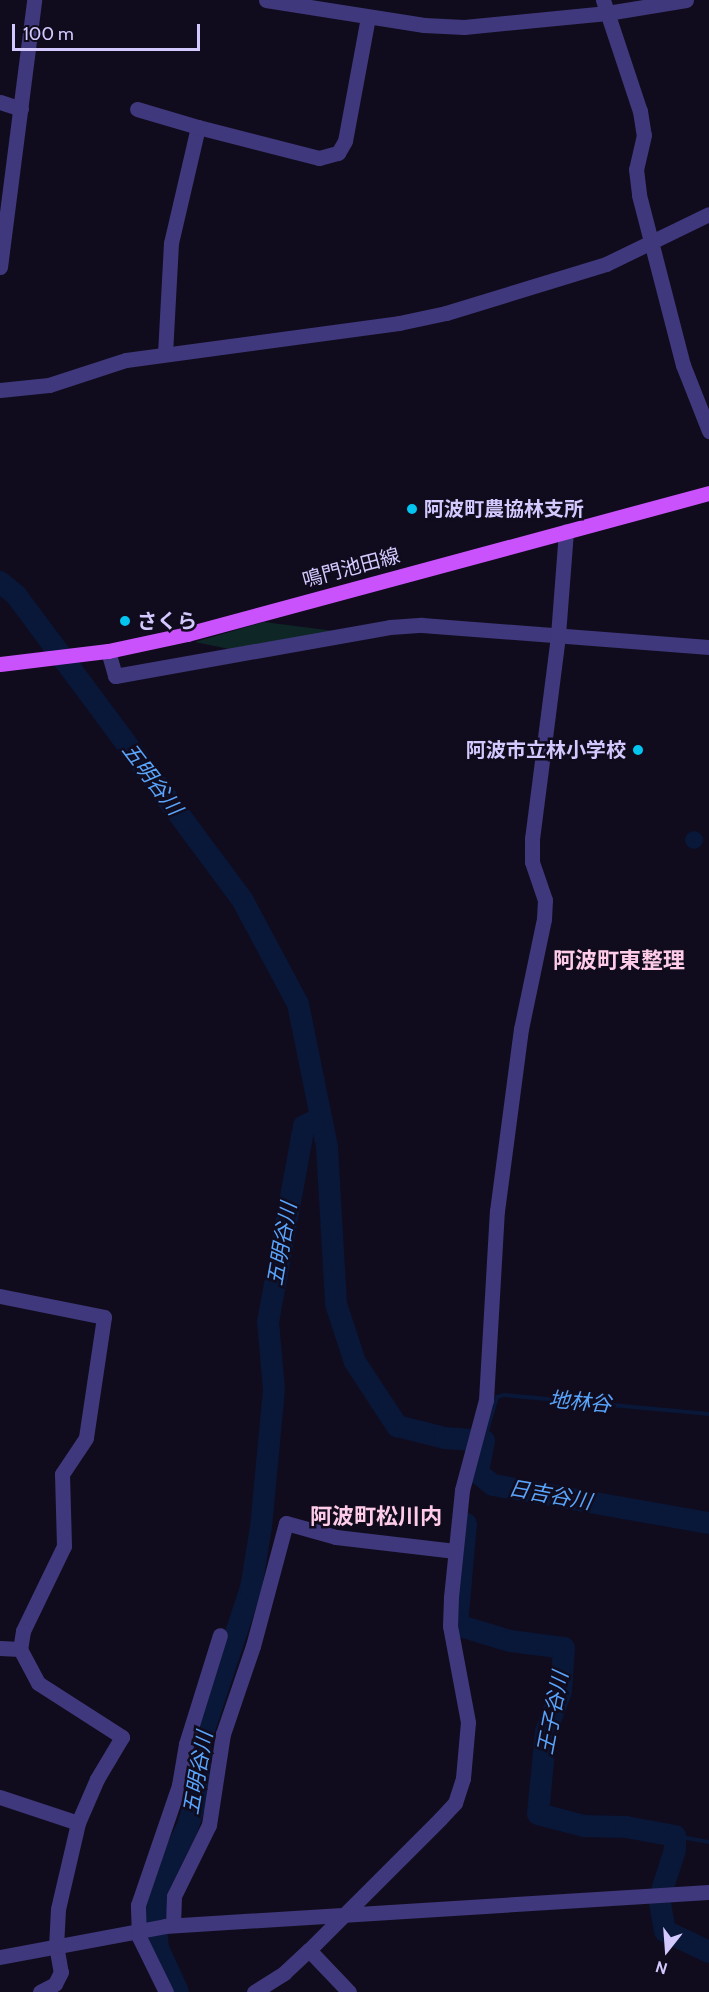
<!DOCTYPE html>
<html>
<head>
<meta charset="utf-8">
<style>
  body { margin:0 }
  #map { position:relative; width:709px; height:1992px; overflow:hidden; background:#100c1d; font-family:Cabin,"Noto Sans JP",sans-serif }
  div>[style] { position:absolute }
  [style*='--x'] { left:calc(var(--x)*1px); top:calc(var(--y)*1px); width:calc(var(--w)*1px); rotate:calc(var(--a)*1deg) }
  .green>* { inset:0; background:#0f2627 }
  .water>* { inset:0; background:#091739 }
  .round { border-radius:50% }
  .stream>* { height:4px; margin:-2px; padding:0 2px; transform-origin:2px; border-radius:2px; background:#091739 }
  .river>* { height:22px; margin:-11px; padding:0 11px; transform-origin:11px; border-radius:11px; background:#091739 }
  .minor>* { height:15px; margin:-7.5px; padding:0 7.5px; transform-origin:7.5px; border-radius:7.5px; background:#40387c }
  .major>* { height:15px; margin:-7.5px; padding:0 7.5px; transform-origin:7.5px; border-radius:7.5px; background:#ca52fc }
  .dots>* { width:16px; height:16px; translate:-50% -50%; box-sizing:border-box; border:3px solid #100c1d; border-radius:50% }
  span { translate:-50% -50%; white-space:nowrap; text-align:center; line-height:1.15; -webkit-text-stroke:5px #100c1d; paint-order:stroke }
  .poi-label { font-size:20px; color:#d3c9fe; font-weight:700 }
  .left { translate:0 -50%; text-align:left }
  .right { translate:-100% -50%; text-align:right }
  .street-label { font-size:20px; color:#d3c9fe }
  .water-label { font-size:21px; color:#59a4fc; font-style:italic }
  .quarter-label { font-size:22px; color:#fecbe8; font-weight:700 }
  .north { position:absolute; left:637px; top:1920px; width:60px; height:60px; -webkit-text-stroke:4px #100c1d; paint-order:stroke; rotate:197deg; font-size:16px; font-weight:700; line-height:24px; text-align:center; color:#d3c9fe }
  .north::after { content:''; display:block; margin:auto; width:21px; height:27px; background:#d3c9fe; clip-path:polygon(50% 0,100% 100%,50% 72%,0 100%) }
  .scale { position:absolute; left:12px; top:24px; width:188px; height:27px; box-sizing:border-box; border:3px solid #d3c9fe; border-top:0; padding-left:8px; font-size:18px; line-height:21px; white-space:nowrap; color:#d3c9fe; -webkit-text-stroke:4px #100c1d; paint-order:stroke }
</style>
</head>
<body>
<div id="map">
  <div class="green">
    <i style="clip-path:polygon(264px 622px,334px 631px,234px 650px,195px 642px)"></i>
  </div>
  <div class="water">
    <i class="round" style="left:685px;top:831px;width:18px;height:18px"></i>
  </div>
  <div class="stream">
    <i style="--x:484;--y:1441;--w:46;--a:-73.5"></i>
    <i style="--x:497;--y:1397;--w:7;--a:-16"></i>
    <i style="--x:504;--y:1395;--w:206;--a:5.3"></i>
    <i style="--x:675;--y:1836;--w:35;--a:10"></i>
  </div>
  <div class="river">
    <i style="--x:0;--y:582;--w:21;--a:39"></i>
    <i style="--x:16;--y:595;--w:381;--a:53.4"></i>
    <i style="--x:243;--y:901;--w:117;--a:61.9"></i>
    <i style="--x:298;--y:1004;--w:146;--a:78.5"></i>
    <i style="--x:327;--y:1147;--w:157;--a:86.7"></i>
    <i style="--x:336;--y:1304;--w:61;--a:71.9"></i>
    <i style="--x:355;--y:1362;--w:77;--a:56.7"></i>
    <i style="--x:397;--y:1426;--w:49;--a:14"></i>
    <i style="--x:445;--y:1438;--w:39;--a:4"></i>
    <i style="--x:484;--y:1441;--w:33;--a:101"></i>
    <i style="--x:478;--y:1473;--w:19;--a:39"></i>
    <i style="--x:493;--y:1485;--w:219;--a:10"></i>
    <i style="--x:466;--y:1524;--w:101;--a:95.1"></i>
    <i style="--x:457;--y:1625;--w:55;--a:16.8"></i>
    <i style="--x:510;--y:1641;--w:54;--a:7.4"></i>
    <i style="--x:564;--y:1648;--w:43;--a:94"></i>
    <i style="--x:561;--y:1691;--w:44;--a:110.1"></i>
    <i style="--x:546;--y:1732;--w:82;--a:95.6"></i>
    <i style="--x:538;--y:1814;--w:48;--a:14.6"></i>
    <i style="--x:584;--y:1826;--w:42;--a:1.4"></i>
    <i style="--x:626;--y:1827;--w:50;--a:10.4"></i>
    <i style="--x:675;--y:1836;--w:14;--a:90"></i>
    <i style="--x:675;--y:1850;--w:40;--a:108"></i>
    <i style="--x:660;--y:1903;--w:28;--a:80"></i>
    <i style="--x:665;--y:1931;--w:49;--a:25.5"></i>
    <i style="--x:178;--y:1992;--w:48;--a:-114.4"></i>
    <i style="--x:158;--y:1948;--w:29;--a:-96"></i>
    <i style="--x:155;--y:1919;--w:35;--a:-82"></i>
    <i style="--x:160;--y:1884;--w:64;--a:-64.2"></i>
    <i style="--x:188;--y:1826;--w:38;--a:-73"></i>
    <i style="--x:199;--y:1790;--w:51;--a:-87.8"></i>
    <i style="--x:201;--y:1739;--w:159;--a:-71.7"></i>
    <i style="--x:251;--y:1588;--w:62;--a:-80.7"></i>
    <i style="--x:261;--y:1527;--w:139;--a:-84.6"></i>
    <i style="--x:274;--y:1389;--w:67;--a:-95.1"></i>
    <i style="--x:268;--y:1322;--w:199;--a:-79.6"></i>
    <i style="--x:304;--y:1126;--w:17;--a:-25"></i>
  </div>
  <div class="minor">
    <i style="--x:266;--y:0;--w:160;--a:9"></i>
    <i style="--x:424;--y:25;--w:40;--a:2.9"></i>
    <i style="--x:464;--y:27;--w:144;--a:-5.6"></i>
    <i style="--x:607;--y:13;--w:80;--a:-9.3"></i>
    <i style="--x:603;--y:0;--w:117;--a:71.6"></i>
    <i style="--x:640;--y:111;--w:24;--a:81"></i>
    <i style="--x:644;--y:135;--w:35;--a:103"></i>
    <i style="--x:636;--y:169;--w:26;--a:83"></i>
    <i style="--x:639;--y:195;--w:176;--a:75.5"></i>
    <i style="--x:683;--y:365;--w:71;--a:68.5"></i>
    <i style="--x:0;--y:102;--w:22;--a:18"></i>
    <i style="--x:137;--y:109;--w:64;--a:16.4"></i>
    <i style="--x:198;--y:127;--w:119;--a:103.1"></i>
    <i style="--x:171;--y:243;--w:110;--a:93.1"></i>
    <i style="--x:198;--y:127;--w:125;--a:14.4"></i>
    <i style="--x:319;--y:158;--w:20;--a:-15"></i>
    <i style="--x:338;--y:153;--w:14;--a:-60"></i>
    <i style="--x:345;--y:141;--w:126;--a:-79.5"></i>
    <i style="--x:0;--y:267;--w:269;--a:-82.7"></i>
    <i style="--x:0;--y:390;--w:49;--a:-5.8"></i>
    <i style="--x:49;--y:385;--w:81;--a:-18"></i>
    <i style="--x:126;--y:360;--w:275;--a:-7.7"></i>
    <i style="--x:399;--y:323;--w:48;--a:-12"></i>
    <i style="--x:446;--y:313;--w:167;--a:-17"></i>
    <i style="--x:606;--y:264;--w:114;--a:-25.9"></i>
    <i style="--x:108;--y:651;--w:26;--a:74"></i>
    <i style="--x:115;--y:676;--w:279;--a:-10.1"></i>
    <i style="--x:390;--y:627;--w:32;--a:-4"></i>
    <i style="--x:422;--y:625;--w:288;--a:4.4"></i>
    <i style="--x:0;--y:1296;--w:106;--a:11.4"></i>
    <i style="--x:104;--y:1317;--w:122;--a:98.5"></i>
    <i style="--x:86;--y:1438;--w:43;--a:123.7"></i>
    <i style="--x:62;--y:1474;--w:72;--a:88.4"></i>
    <i style="--x:64;--y:1546;--w:94;--a:115.8"></i>
    <i style="--x:23;--y:1631;--w:18;--a:99"></i>
    <i style="--x:20;--y:1649;--w:38;--a:62"></i>
    <i style="--x:38;--y:1683;--w:100;--a:32.7"></i>
    <i style="--x:122;--y:1737;--w:49;--a:120.8"></i>
    <i style="--x:97;--y:1779;--w:48;--a:113.4"></i>
    <i style="--x:78;--y:1823;--w:88;--a:103.1"></i>
    <i style="--x:58;--y:1909;--w:36;--a:93"></i>
    <i style="--x:56;--y:1945;--w:27;--a:80"></i>
    <i style="--x:61;--y:1972;--w:13;--a:117"></i>
    <i style="--x:55;--y:1984;--w:17;--a:152"></i>
    <i style="--x:0;--y:1648;--w:20;--a:3"></i>
    <i style="--x:0;--y:1797;--w:82;--a:18.4"></i>
    <i style="--x:173;--y:1925;--w:29;--a:-88"></i>
    <i style="--x:174;--y:1896;--w:79;--a:-63.8"></i>
    <i style="--x:209;--y:1825;--w:92;--a:-81.3"></i>
    <i style="--x:223;--y:1734;--w:93;--a:-71.2"></i>
    <i style="--x:253;--y:1646;--w:127;--a:-75"></i>
    <i style="--x:286;--y:1523;--w:52;--a:15.6"></i>
    <i style="--x:336;--y:1537;--w:120;--a:6.7"></i>
    <i style="--x:309;--y:1950;--w:58;--a:46.4"></i>
    <i style="--x:0;--y:1957;--w:168;--a:-10.6"></i>
    <i style="--x:165;--y:1926;--w:545;--a:-3.58"></i>
    <i style="--x:166;--y:1992;--w:61;--a:-116.1"></i>
    <i style="--x:139;--y:1937;--w:32;--a:-92"></i>
    <i style="--x:138;--y:1905;--w:127;--a:-71.1"></i>
    <i style="--x:179;--y:1785;--w:42;--a:-80.3"></i>
    <i style="--x:186;--y:1744;--w:114;--a:-72.7"></i>
    <i style="--x:254;--y:1992;--w:36;--a:-32"></i>
    <i style="--x:284;--y:1973;--w:34;--a:-43"></i>
    <i style="--x:309;--y:1950;--w:185;--a:-45"></i>
    <i style="--x:440;--y:1819;--w:22;--a:-47"></i>
    <i style="--x:455;--y:1803;--w:26;--a:-72"></i>
    <i style="--x:463;--y:1778;--w:56;--a:-84.9"></i>
    <i style="--x:468;--y:1722;--w:98;--a:-100.6"></i>
    <i style="--x:450;--y:1626;--w:29;--a:-88"></i>
    <i style="--x:451;--y:1597;--w:108;--a:-84.1"></i>
    <i style="--x:462;--y:1490;--w:93;--a:-75.1"></i>
    <i style="--x:486;--y:1400;--w:189;--a:-86.7"></i>
    <i style="--x:497;--y:1211;--w:184;--a:-82.5"></i>
    <i style="--x:521;--y:1029;--w:112;--a:-78.2"></i>
    <i style="--x:544;--y:919;--w:19;--a:-87"></i>
    <i style="--x:545;--y:900;--w:40;--a:-108.9"></i>
    <i style="--x:532;--y:862;--w:23;--a:-90"></i>
    <i style="--x:532;--y:839;--w:206;--a:-82.7"></i>
    <i style="--x:558;--y:635;--w:104;--a:-85.6"></i>
  </div>
  <div class="major">
    <i style="--x:0;--y:664;--w:109;--a:-6.9"></i>
    <i style="--x:108;--y:651;--w:81;--a:-12.1"></i>
    <i style="--x:187;--y:634;--w:541;--a:-15.12"></i>
  </div>
  <div class="dots">
    <i style="left:412px;top:509px;background:#04c5ef"></i>
    <i style="left:125px;top:621px;background:#04c5ef"></i>
    <i style="left:638px;top:750px;background:#04c5ef"></i>
  </div>
  <div class="poi-label">
    <span class="left" style="left:424px;top:509px">阿波町農協林支所</span>
    <span class="left" style="left:137px;top:621px">さくら</span>
    <span class="right" style="left:626px;top:750px">阿波市立林小学校</span>
  </div>
  <div class="street-label">
    <span style="left:351px;top:568px;rotate:-15deg">鳴門池田線</span>
  </div>
  <div class="water-label">
    <span style="left:152px;top:779px;rotate:53deg">五明谷川</span>
    <span style="left:282px;top:1244px;rotate:-80deg">五明谷川</span>
    <span style="left:580px;top:1402px;rotate:5deg">地林谷</span>
    <span style="left:550px;top:1495px;rotate:10deg">日吉谷川</span>
    <span style="left:553px;top:1713px;rotate:-79deg">王子谷川</span>
    <span style="left:198px;top:1773px;rotate:-80deg">五明谷川</span>
  </div>
  <div class="quarter-label">
    <span style="left:619px;top:961px">阿波町東整理</span>
    <span style="left:376px;top:1517px">阿波町松川内</span>
  </div>
  <div class="north">N</div>
  <div class="scale">100 m</div>
</div>
</body>
</html>
